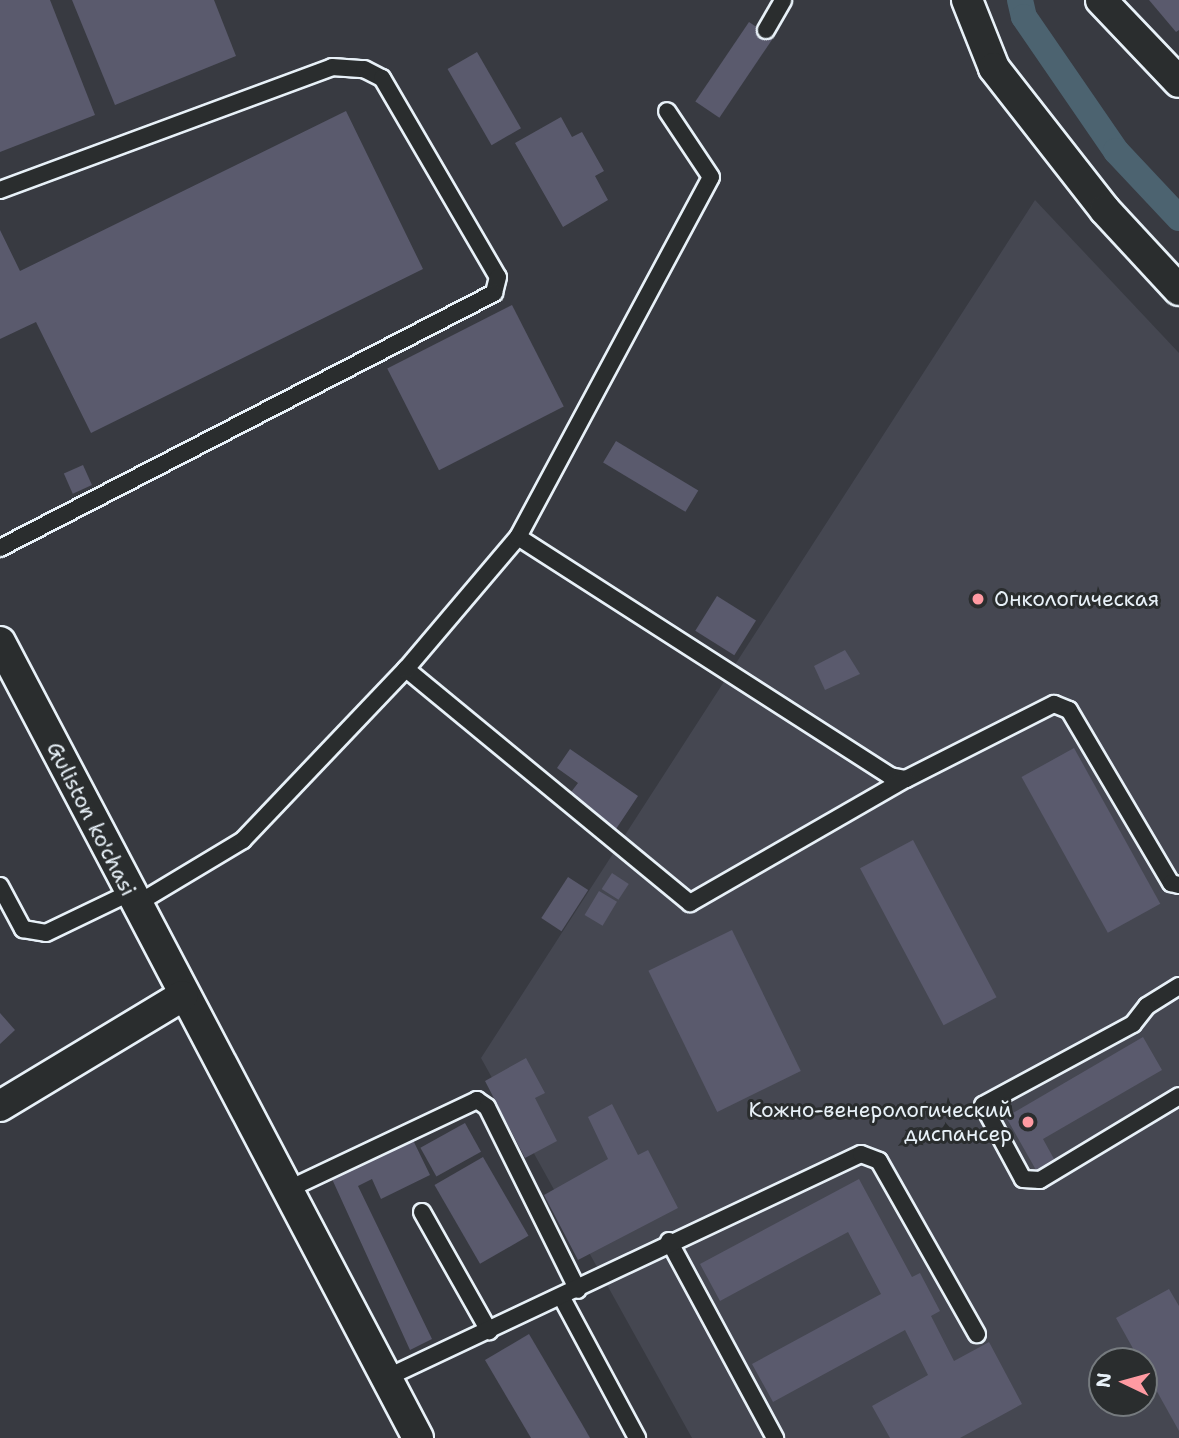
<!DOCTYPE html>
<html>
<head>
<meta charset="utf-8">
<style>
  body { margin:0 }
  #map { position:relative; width:1179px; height:1438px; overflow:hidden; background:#383a41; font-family:"Shantell Sans",sans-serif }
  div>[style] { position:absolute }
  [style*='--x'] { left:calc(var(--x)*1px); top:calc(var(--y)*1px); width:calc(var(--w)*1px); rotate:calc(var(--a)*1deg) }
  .built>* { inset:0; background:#454751 }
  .canal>* { height:26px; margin:-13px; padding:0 13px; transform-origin:13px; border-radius:13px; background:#4c6370 }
  .building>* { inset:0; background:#5a5a6d; transform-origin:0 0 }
  .roads { filter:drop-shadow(2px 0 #e8f1f8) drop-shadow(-2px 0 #e8f1f8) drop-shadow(0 2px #e8f1f8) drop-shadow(0 -2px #e8f1f8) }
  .lane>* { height:16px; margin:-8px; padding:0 8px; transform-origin:8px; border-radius:8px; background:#2a2d2e }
  .street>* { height:30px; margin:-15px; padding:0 15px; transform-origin:15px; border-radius:15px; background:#2a2d2e }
  .dots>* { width:19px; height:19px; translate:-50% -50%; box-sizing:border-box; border:4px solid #2a2d2e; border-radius:50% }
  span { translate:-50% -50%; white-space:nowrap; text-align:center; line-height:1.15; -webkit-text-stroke:6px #2a2d2e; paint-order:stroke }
  .poi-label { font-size:21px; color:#e8f1f8 }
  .left { translate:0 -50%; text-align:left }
  .right { translate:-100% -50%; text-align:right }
  .street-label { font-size:21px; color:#e8f1f8 }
  .north { position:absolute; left:1088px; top:1347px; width:70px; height:70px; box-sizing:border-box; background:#2a2d2e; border:2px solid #767b7f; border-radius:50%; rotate:275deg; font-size:19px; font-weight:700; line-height:28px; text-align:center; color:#e8f1f8 }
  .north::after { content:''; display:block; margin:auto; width:24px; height:32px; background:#ff9aa2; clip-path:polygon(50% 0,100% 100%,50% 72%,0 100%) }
</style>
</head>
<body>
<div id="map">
  <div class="built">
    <i style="clip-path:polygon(evenodd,1035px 200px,1179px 353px,1179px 1438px,692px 1438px,481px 1058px,1035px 200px,1102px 1361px,1144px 1361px,1144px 1403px,1102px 1403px,1102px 1361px)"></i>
  </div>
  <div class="canal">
    <i style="--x:1020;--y:0;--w:17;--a:77"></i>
    <i style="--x:1024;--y:17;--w:163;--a:55.5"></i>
    <i style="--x:1116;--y:151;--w:92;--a:46.8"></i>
  </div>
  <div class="building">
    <i style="clip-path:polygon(0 0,50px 0,95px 115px,0 152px)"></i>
    <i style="clip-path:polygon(72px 0,214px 0,236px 56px,115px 105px)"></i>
    <i style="clip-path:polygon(1149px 0,1179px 0,1179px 30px,1176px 32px)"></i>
    <i style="left:749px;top:22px;width:29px;height:96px;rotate:34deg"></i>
    <i style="left:477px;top:52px;width:88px;height:34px;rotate:60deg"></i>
    <i style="clip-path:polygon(346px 111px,423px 269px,91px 433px,36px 322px,0 339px,0 230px,20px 271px)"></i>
    <i style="clip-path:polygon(561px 117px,572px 137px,582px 132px,604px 171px,595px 176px,608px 200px,563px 227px,515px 143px)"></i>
    <i style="left:512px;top:305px;width:114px;height:140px;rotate:63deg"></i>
    <i style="left:616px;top:441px;width:96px;height:25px;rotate:31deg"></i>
    <i style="left:83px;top:465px;width:22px;height:21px;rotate:66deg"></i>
    <i style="left:717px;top:596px;width:46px;height:41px;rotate:32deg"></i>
    <i style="clip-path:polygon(845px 650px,860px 674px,825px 690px,814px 666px)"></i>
    <i style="left:1074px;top:748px;width:178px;height:60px;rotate:61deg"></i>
    <i style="clip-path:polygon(570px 749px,638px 796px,616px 829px,568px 796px,578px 783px,557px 768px)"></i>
    <i style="left:913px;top:840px;width:178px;height:60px;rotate:62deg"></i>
    <i style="left:612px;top:873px;width:20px;height:19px;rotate:33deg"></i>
    <i style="left:568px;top:877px;width:24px;height:49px;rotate:33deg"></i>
    <i style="left:599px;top:891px;width:21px;height:28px;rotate:31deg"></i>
    <i style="left:732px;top:930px;width:157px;height:93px;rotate:64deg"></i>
    <i style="clip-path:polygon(0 1013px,15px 1030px,0 1044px)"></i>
    <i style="clip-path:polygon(1143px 1037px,1162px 1070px,1043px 1139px,1054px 1159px,1036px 1170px,1006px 1117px)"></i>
    <i style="clip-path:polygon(526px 1058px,545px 1093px,535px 1098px,557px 1141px,525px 1158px,485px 1081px)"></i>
    <i style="clip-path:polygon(612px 1104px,638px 1155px,648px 1150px,678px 1208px,578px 1260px,544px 1195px,608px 1159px,588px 1117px)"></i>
    <i style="left:465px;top:1123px;width:33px;height:51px;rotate:61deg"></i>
    <i style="clip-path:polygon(413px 1140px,430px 1175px,381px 1199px,372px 1179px,358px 1186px,432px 1339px,410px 1350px,332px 1179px)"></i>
    <i style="left:483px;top:1157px;width:91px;height:56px;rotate:60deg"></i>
    <i style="clip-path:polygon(859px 1179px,912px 1277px,920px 1273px,940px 1311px,931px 1316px,954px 1361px,989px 1342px,1022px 1404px,960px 1438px,890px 1438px,872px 1406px,928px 1375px,905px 1330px,773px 1402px,752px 1364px,881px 1294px,848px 1232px,720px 1301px,700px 1264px)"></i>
    <i style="clip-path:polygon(1169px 1289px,1179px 1306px,1179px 1431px,1116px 1318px)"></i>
    <i style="clip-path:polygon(529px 1334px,582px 1424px,590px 1438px,531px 1438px,485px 1360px)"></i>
  </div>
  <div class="roads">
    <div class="lane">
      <i style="--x:766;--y:30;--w:34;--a:-60"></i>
      <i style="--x:0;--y:190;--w:354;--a:-20.3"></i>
      <i style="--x:332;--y:67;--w:32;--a:4"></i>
      <i style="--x:364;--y:69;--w:20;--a:27"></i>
      <i style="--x:382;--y:78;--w:230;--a:59.8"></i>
      <i style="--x:498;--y:277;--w:16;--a:104"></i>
      <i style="--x:494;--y:293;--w:556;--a:152.7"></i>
      <i style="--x:518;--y:537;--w:442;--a:32.7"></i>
      <i style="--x:890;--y:776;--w:16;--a:11"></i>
      <i style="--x:906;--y:779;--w:166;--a:-26.9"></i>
      <i style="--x:1054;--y:704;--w:16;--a:22"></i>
      <i style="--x:1069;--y:710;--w:201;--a:59.5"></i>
      <i style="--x:1171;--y:883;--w:8;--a:14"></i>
      <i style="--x:406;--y:669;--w:368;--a:39.5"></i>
      <i style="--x:690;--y:903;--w:249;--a:-29.9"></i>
      <i style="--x:0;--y:886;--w:49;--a:61.9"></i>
      <i style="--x:23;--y:929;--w:23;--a:10"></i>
      <i style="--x:46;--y:933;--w:92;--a:-25.7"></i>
      <i style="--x:135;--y:905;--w:126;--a:-31"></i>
      <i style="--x:243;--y:840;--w:236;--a:-46.4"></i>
      <i style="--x:406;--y:669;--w:173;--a:-49.7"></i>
      <i style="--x:518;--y:537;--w:408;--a:-61.8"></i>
      <i style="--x:711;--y:177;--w:79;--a:-123.7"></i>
      <i style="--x:1179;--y:986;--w:38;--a:148"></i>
      <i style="--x:1147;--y:1006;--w:23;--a:128"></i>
      <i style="--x:1133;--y:1024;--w:170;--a:151.6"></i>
      <i style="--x:983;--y:1105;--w:84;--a:61.6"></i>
      <i style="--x:1023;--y:1179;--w:17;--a:3"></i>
      <i style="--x:1040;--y:1180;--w:162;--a:-31.1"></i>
      <i style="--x:291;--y:1188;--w:206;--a:-25.3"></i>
      <i style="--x:477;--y:1100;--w:12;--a:35"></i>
      <i style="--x:487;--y:1107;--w:204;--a:63.6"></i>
      <i style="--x:422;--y:1212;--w:137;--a:60.6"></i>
      <i style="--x:669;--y:1241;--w:224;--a:61.7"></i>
      <i style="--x:562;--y:1298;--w:159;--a:61.8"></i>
      <i style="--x:386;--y:1378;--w:525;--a:-25.25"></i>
      <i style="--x:861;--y:1154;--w:19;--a:21"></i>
      <i style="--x:879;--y:1161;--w:199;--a:60.5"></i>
    </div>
    <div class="street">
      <i style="--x:967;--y:0;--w:73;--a:68.3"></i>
      <i style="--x:994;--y:68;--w:180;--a:52"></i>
      <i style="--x:1105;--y:210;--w:109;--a:47.2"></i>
      <i style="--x:1101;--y:0;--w:113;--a:46.4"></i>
      <i style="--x:0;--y:642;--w:899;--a:62.29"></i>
      <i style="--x:0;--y:1106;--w:213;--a:-31.1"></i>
    </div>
  </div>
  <div class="dots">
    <i style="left:978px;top:599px;background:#ff9aa2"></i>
    <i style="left:1028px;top:1122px;background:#ff9aa2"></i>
  </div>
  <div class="poi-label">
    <span class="left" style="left:994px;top:599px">Онкологическая</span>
    <span class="right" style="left:1012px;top:1122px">Кожно-венерологический<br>диспансер</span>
  </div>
  <div class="street-label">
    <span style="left:91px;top:819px;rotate:63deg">Guliston ko'chasi</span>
  </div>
  <div class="north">N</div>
</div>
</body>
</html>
